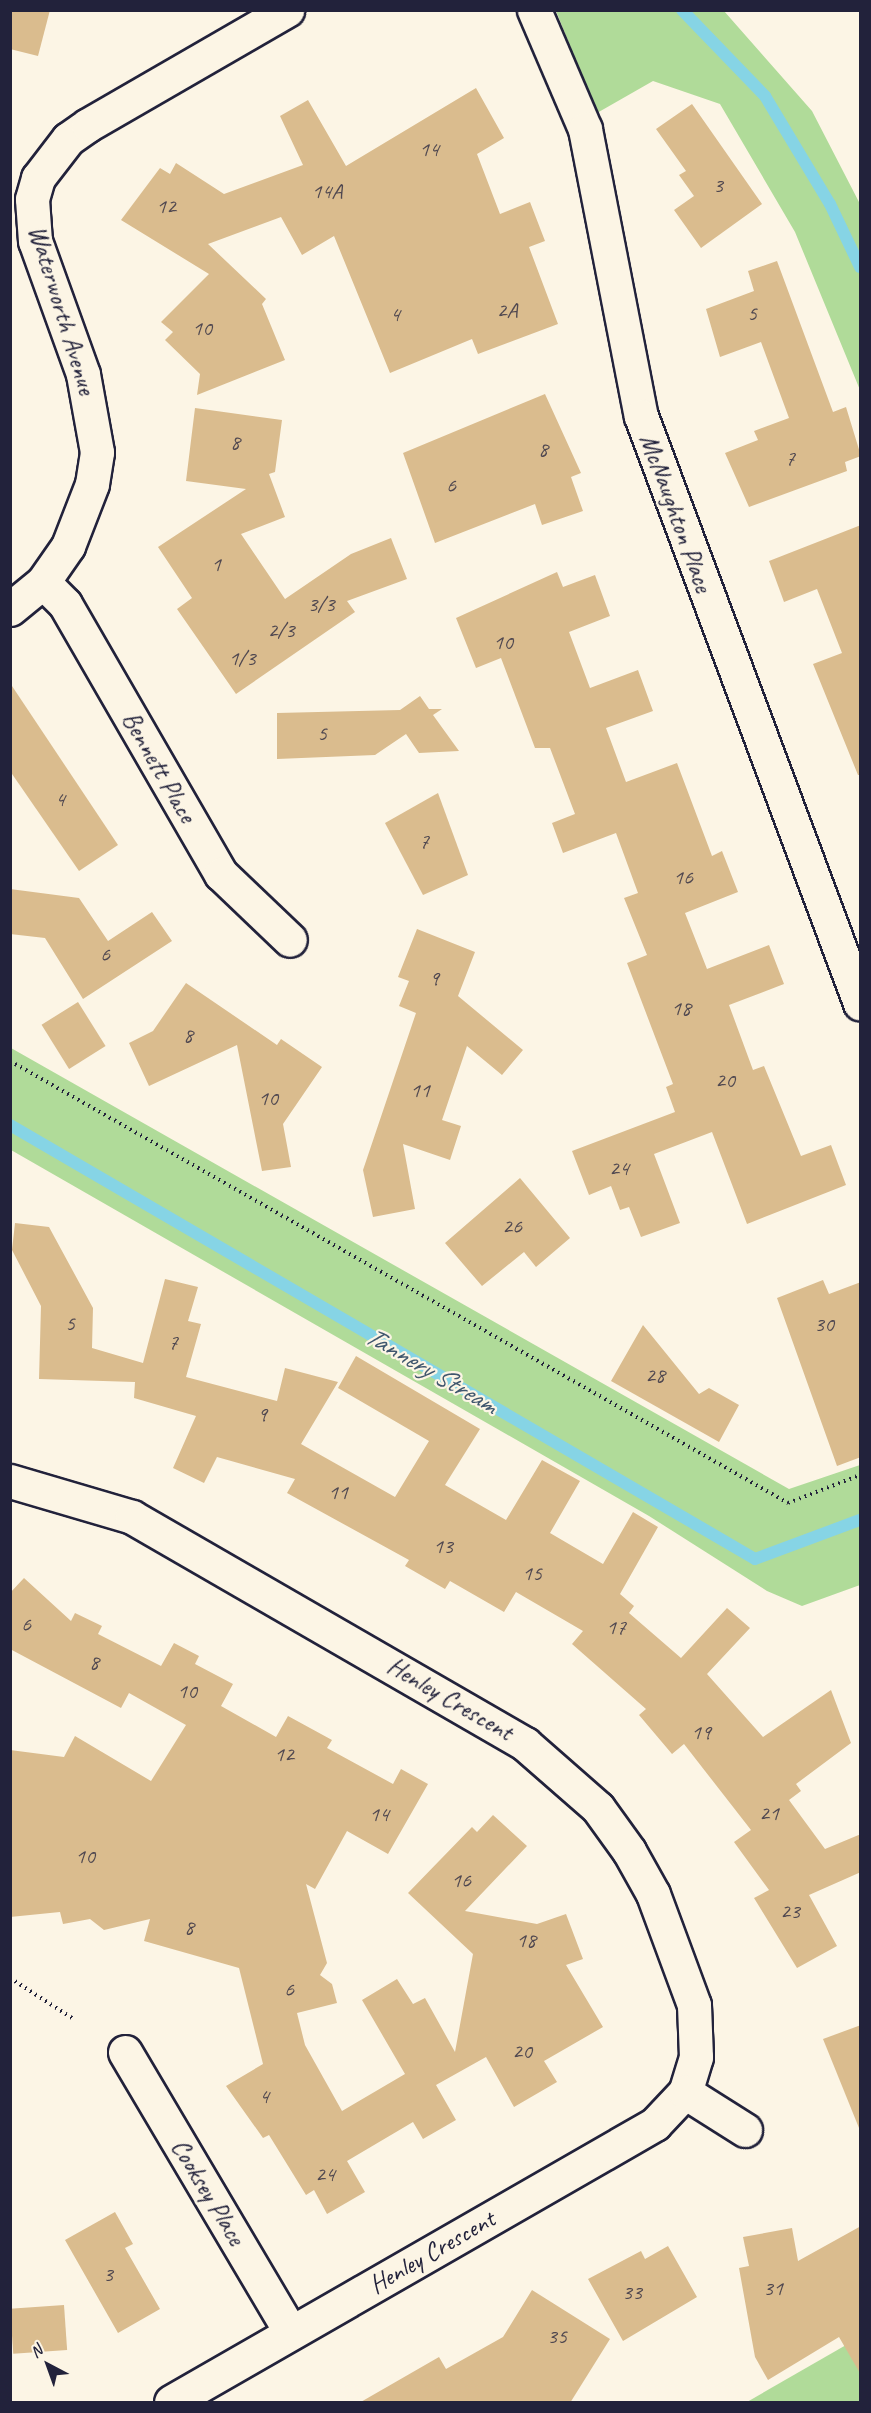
<!DOCTYPE html>
<html>
<head>
<meta charset="utf-8">
<style>
  body { margin:0 }
  #map { position:relative; width:871px; height:2413px; overflow:hidden; background:#fcf5e5; font-family:Caveat,sans-serif }
  div>[style] { position:absolute }
  [style*='--x'] { left:calc(var(--x)*1px); top:calc(var(--y)*1px); width:calc(var(--w)*1px); rotate:calc(var(--a)*1deg) }
  .green>* { inset:0; background:#b0db99 }
  .stream>* { height:12px; margin:-6px; padding:0 6px; transform-origin:6px; border-radius:6px; background:#86d4e5 }
  .building>* { inset:0; background:#dabc8e; transform-origin:0 0 }
  .path>* { height:4px; margin-top:-2px; transform-origin:0; background:repeating-linear-gradient(90deg,#22223b 0 1.5px,transparent 0 6px) }
  .roads { filter:drop-shadow(2px 0 #22223b) drop-shadow(-2px 0 #22223b) drop-shadow(0 2px #22223b) drop-shadow(0 -2px #22223b) }
  .street>* { height:33px; margin:-16.5px; padding:0 16.5px; transform-origin:16.5px; border-radius:16.5px; background:#fcf5e5 }
  span { translate:-50% -50%; white-space:nowrap; text-align:center; line-height:1.15; -webkit-text-stroke:4.5px #fcf5e5; paint-order:stroke }
  .number-label { font-size:22px; color:#504850 }
  .number-label span { -webkit-text-stroke-width:0 }
  .street-label { font-size:26px; color:#22223b }
  .water-label { font-size:27px; color:#40576e; font-style:italic }
  .frame { position:absolute; inset:0; border:12px solid #22223b; pointer-events:none }
  .north { position:absolute; left:18px; top:2335px; width:60px; height:60px; -webkit-text-stroke:4px #fcf5e5; paint-order:stroke; rotate:319deg; font-size:16px; font-weight:700; line-height:24px; text-align:center; color:#22223b }
  .north::after { content:''; display:block; margin:auto; width:21px; height:27px; background:#22223b; clip-path:polygon(50% 0,100% 100%,50% 72%,0 100%) }
</style>
</head>
<body>
<div id="map">
  <div class="green">
    <i style="clip-path:polygon(556px 11px,724px 11px,812px 111px,860px 204px,860px 390px,795px 232px,720px 104px,653px 81px,597px 113px)"></i>
    <i style="clip-path:polygon(11px 1048px,789px 1489px,860px 1465px,860px 1585px,802px 1606px,767px 1591px,649px 1516px,11px 1150px)"></i>
    <i style="clip-path:polygon(860px 2337px,860px 2402px,747px 2402px)"></i>
  </div>
  <div class="stream">
    <i style="--x:682;--y:10;--w:120;--a:46"></i>
    <i style="--x:765;--y:96;--w:126;--a:59"></i>
    <i style="--x:830;--y:204;--w:70;--a:64.5"></i>
    <i style="--x:10;--y:1125;--w:862;--a:30.22"></i>
    <i style="--x:755;--y:1559;--w:112;--a:-20.4"></i>
  </div>
  <div class="building">
    <i style="clip-path:polygon(10px 10px,50px 10px,38px 56px,10px 49px)"></i>
    <i style="clip-path:polygon(476px 88px,504px 138px,477px 154px,500px 214px,530px 202px,545px 241px,529px 247px,558px 324px,478px 354px,472px 339px,390px 373px,334px 236px,302px 255px,281px 217px,208px 244px,266px 299px,262px 304px,285px 360px,197px 395px,200px 374px,165px 340px,173px 332px,161px 322px,209px 274px,121px 220px,160px 168px,170px 174px,176px 163px,224px 194px,303px 165px,280px 116px,308px 100px,346px 166px)"></i>
    <i style="clip-path:polygon(692px 104px,762px 204px,701px 248px,674px 210px,694px 196px,679px 175px,686px 171px,656px 129px)"></i>
    <i style="clip-path:polygon(777px 261px,833px 412px,846px 407px,861px 456px,845px 462px,847px 471px,749px 507px,725px 453px,758px 440px,754px 431px,789px 418px,761px 342px,720px 357px,706px 309px,754px 291px,748px 271px)"></i>
    <i style="clip-path:polygon(545px 394px,581px 473px,571px 477px,583px 511px,542px 525px,535px 504px,435px 543px,403px 453px)"></i>
    <i style="clip-path:polygon(195px 408px,282px 420px,275px 472px,269px 474px,285px 517px,241px 534px,285px 599px,351px 554px,391px 538px,407px 579px,347px 601px,355px 612px,236px 694px,177px 609px,192px 598px,158px 547px,246px 489px,186px 481px)"></i>
    <i style="clip-path:polygon(861px 525px,861px 775px,858px 775px,813px 664px,842px 653px,817px 589px,784px 602px,769px 561px)"></i>
    <i style="clip-path:polygon(557px 572px,563px 587px,595px 575px,610px 616px,569px 632px,590px 688px,638px 670px,653px 711px,606px 728px,626px 782px,677px 763px,712px 856px,722px 851px,738px 892px,685px 913px,707px 969px,769px 945px,784px 984px,729px 1005px,753px 1070px,764px 1066px,801px 1156px,831px 1145px,846px 1185px,747px 1224px,712px 1132px,654px 1154px,680px 1223px,641px 1237px,629px 1207px,620px 1210px,611px 1186px,589px 1195px,572px 1151px,675px 1112px,666px 1087px,673px 1084px,627px 963px,647px 955px,624px 898px,638px 893px,616px 833px,563px 853px,552px 823px,575px 814px,550px 748px,535px 748px,501px 658px,476px 668px,456px 618px)"></i>
    <i style="clip-path:polygon(10px 683px,118px 845px,79px 871px,10px 771px)"></i>
    <i style="clip-path:polygon(420px 696px,429px 709px,442px 709px,433px 715px,459px 751px,419px 753px,406px 734px,375px 755px,277px 759px,277px 713px,400px 710px)"></i>
    <i style="clip-path:polygon(438px 793px,468px 875px,423px 895px,385px 823px)"></i>
    <i style="clip-path:polygon(10px 889px,79px 898px,108px 941px,152px 912px,172px 941px,83px 999px,45px 938px,10px 934px)"></i>
    <i style="clip-path:polygon(417px 929px,475px 952px,458px 996px,523px 1050px,502px 1075px,467px 1046px,442px 1120px,461px 1126px,450px 1160px,403px 1144px,415px 1209px,373px 1217px,363px 1170px,416px 1013px,399px 1006px,409px 981px,398px 977px)"></i>
    <i style="clip-path:polygon(186px 983px,277px 1045px,281px 1039px,322px 1067px,283px 1124px,291px 1167px,262px 1171px,237px 1045px,149px 1086px,129px 1043px,153px 1031px)"></i>
    <i style="left:78px;top:1002px;width:52px;height:43px;rotate:58deg"></i>
    <i style="clip-path:polygon(520px 1178px,570px 1238px,536px 1267px,524px 1252px,482px 1286px,445px 1243px)"></i>
    <i style="clip-path:polygon(15px 1223px,49px 1227px,93px 1308px,92px 1348px,143px 1363px,165px 1279px,198px 1287px,188px 1321px,201px 1324px,186px 1377px,277px 1401px,285px 1368px,338px 1382px,301px 1444px,395px 1497px,429px 1441px,338px 1388px,356px 1356px,480px 1429px,445px 1485px,506px 1520px,542px 1460px,580px 1481px,550px 1533px,603px 1564px,633px 1512px,658px 1527px,620px 1594px,634px 1606px,629px 1613px,681px 1658px,727px 1608px,750px 1628px,707px 1674px,763px 1737px,831px 1690px,851px 1743px,796px 1784px,801px 1791px,789px 1800px,825px 1849px,861px 1834px,861px 1872px,809px 1895px,837px 1946px,797px 1968px,754px 1898px,769px 1890px,734px 1842px,751px 1830px,684px 1744px,672px 1754px,639px 1715px,646px 1709px,572px 1644px,583px 1631px,516px 1592px,504px 1612px,450px 1581px,445px 1589px,405px 1566px,409px 1560px,287px 1493px,295px 1479px,217px 1457px,204px 1483px,173px 1468px,196px 1416px,134px 1398px,135px 1382px,39px 1379px,41px 1306px,12px 1250px)"></i>
    <i style="clip-path:polygon(823px 1280px,829px 1294px,861px 1282px,861px 1457px,837px 1466px,777px 1298px)"></i>
    <i style="clip-path:polygon(643px 1325px,699px 1394px,709px 1388px,739px 1405px,719px 1442px,611px 1381px)"></i>
    <i style="clip-path:polygon(24px 1578px,71px 1621px,75px 1613px,102px 1626px,98px 1634px,161px 1666px,174px 1643px,199px 1656px,195px 1664px,233px 1684px,221px 1706px,276px 1737px,288px 1716px,332px 1740px,327px 1748px,393px 1784px,401px 1769px,428px 1784px,388px 1854px,347px 1831px,315px 1889px,306px 1884px,327px 1963px,320px 1975px,332px 1984px,337px 2003px,297px 2013px,305px 2045px,342px 2111px,405px 2074px,362px 2000px,397px 1979px,413px 2004px,425px 1998px,455px 2052px,473px 1954px,408px 1893px,472px 1827px,477px 1832px,493px 1815px,527px 1846px,465px 1911px,537px 1924px,566px 1914px,583px 1959px,566px 1965px,603px 2027px,544px 2061px,557px 2082px,514px 2107px,486px 2057px,436px 2085px,456px 2120px,423px 2139px,413px 2122px,347px 2161px,365px 2192px,327px 2214px,314px 2190px,306px 2195px,269px 2135px,263px 2138px,226px 2086px,263px 2064px,239px 1968px,144px 1941px,150px 1919px,104px 1930px,90px 1919px,63px 1924px,60px 1912px,10px 1917px,10px 1750px,64px 1757px,75px 1736px,151px 1781px,186px 1725px,129px 1693px,121px 1708px,10px 1649px,10px 1593px)"></i>
    <i style="clip-path:polygon(861px 2025px,861px 2128px,859px 2128px,823px 2039px)"></i>
    <i style="clip-path:polygon(115px 2212px,133px 2244px,125px 2248px,160px 2309px,118px 2333px,65px 2240px)"></i>
    <i style="clip-path:polygon(861px 2226px,861px 2375px,839px 2337px,768px 2380px,755px 2357px,739px 2268px,749px 2266px,743px 2237px,792px 2228px,798px 2261px)"></i>
    <i style="clip-path:polygon(668px 2246px,697px 2297px,623px 2341px,588px 2279px,641px 2251px,645px 2259px)"></i>
    <i style="clip-path:polygon(532px 2290px,610px 2339px,570px 2403px,359px 2403px,439px 2357px,446px 2369px,503px 2337px)"></i>
    <i style="left:64px;top:2305px;width:45px;height:54px;rotate:86deg"></i>
  </div>
  <div class="path">
    <i style="--x:10;--y:1061;--w:895;--a:29.6"></i>
    <i style="--x:788;--y:1503;--w:77;--a:-21.3"></i>
    <i style="--x:10;--y:1978;--w:74;--a:32.8"></i>
  </div>
  <div class="roads">
    <div class="street">
      <i style="--x:534;--y:10;--w:129;--a:66.8"></i>
      <i style="--x:585;--y:129;--w:292;--a:79"></i>
      <i style="--x:641;--y:416;--w:627;--a:69.54"></i>
      <i style="--x:43;--y:582;--w:31;--a:45"></i>
      <i style="--x:65;--y:604;--w:312;--a:60"></i>
      <i style="--x:221;--y:874;--w:95;--a:43.7"></i>
      <i style="--x:10;--y:609;--w:43;--a:-39.3"></i>
      <i style="--x:43;--y:582;--w:44;--a:-55.2"></i>
      <i style="--x:68;--y:546;--w:66;--a:-68.8"></i>
      <i style="--x:92;--y:484;--w:32;--a:-81"></i>
      <i style="--x:97;--y:452;--w:79;--a:-100.2"></i>
      <i style="--x:83;--y:374;--w:141;--a:-109.8"></i>
      <i style="--x:35;--y:241;--w:42;--a:-94.1"></i>
      <i style="--x:32;--y:199;--w:22;--a:-74"></i>
      <i style="--x:38;--y:178;--w:49;--a:-52.4"></i>
      <i style="--x:68;--y:139;--w:24;--a:-35"></i>
      <i style="--x:88;--y:125;--w:230;--a:-30"></i>
      <i style="--x:10;--y:1481;--w:127;--a:16.4"></i>
      <i style="--x:132;--y:1517;--w:454;--a:30"></i>
      <i style="--x:525;--y:1744;--w:97;--a:41.2"></i>
      <i style="--x:598;--y:1808;--w:53;--a:54.2"></i>
      <i style="--x:629;--y:1851;--w:49;--a:60.8"></i>
      <i style="--x:653;--y:1894;--w:118;--a:69.7"></i>
      <i style="--x:694;--y:2005;--w:52;--a:87.8"></i>
      <i style="--x:696;--y:2057;--w:37;--a:107"></i>
      <i style="--x:685;--y:2092;--w:44;--a:133.2"></i>
      <i style="--x:655;--y:2124;--w:558;--a:150.13"></i>
      <i style="--x:125;--y:2052;--w:326;--a:59.4"></i>
      <i style="--x:685;--y:2092;--w:71;--a:32.3"></i>
    </div>
  </div>
  <div class="number-label">
    <span style="left:429px;top:150px">14</span>
    <span style="left:718px;top:186px">3</span>
    <span style="left:327px;top:192px">14A</span>
    <span style="left:166px;top:207px">12</span>
    <span style="left:507px;top:311px">2A</span>
    <span style="left:752px;top:314px">5</span>
    <span style="left:395px;top:315px">4</span>
    <span style="left:202px;top:329px">10</span>
    <span style="left:235px;top:443px">8</span>
    <span style="left:543px;top:450px">8</span>
    <span style="left:790px;top:459px">7</span>
    <span style="left:451px;top:486px">6</span>
    <span style="left:216px;top:565px">1</span>
    <span style="left:321px;top:605px">3/3</span>
    <span style="left:281px;top:631px">2/3</span>
    <span style="left:503px;top:643px">10</span>
    <span style="left:242px;top:659px">1/3</span>
    <span style="left:322px;top:734px">5</span>
    <span style="left:60px;top:800px">4</span>
    <span style="left:424px;top:842px">7</span>
    <span style="left:683px;top:878px">16</span>
    <span style="left:105px;top:955px">6</span>
    <span style="left:434px;top:979px">9</span>
    <span style="left:681px;top:1009px">18</span>
    <span style="left:188px;top:1036px">8</span>
    <span style="left:725px;top:1081px">20</span>
    <span style="left:420px;top:1091px">11</span>
    <span style="left:268px;top:1099px">10</span>
    <span style="left:619px;top:1169px">24</span>
    <span style="left:512px;top:1227px">26</span>
    <span style="left:70px;top:1324px">5</span>
    <span style="left:824px;top:1325px">30</span>
    <span style="left:173px;top:1343px">7</span>
    <span style="left:655px;top:1376px">28</span>
    <span style="left:262px;top:1415px">9</span>
    <span style="left:338px;top:1493px">11</span>
    <span style="left:443px;top:1547px">13</span>
    <span style="left:532px;top:1574px">15</span>
    <span style="left:26px;top:1625px">6</span>
    <span style="left:616px;top:1628px">17</span>
    <span style="left:94px;top:1663px">8</span>
    <span style="left:187px;top:1692px">10</span>
    <span style="left:701px;top:1733px">19</span>
    <span style="left:284px;top:1755px">12</span>
    <span style="left:769px;top:1814px">21</span>
    <span style="left:379px;top:1815px">14</span>
    <span style="left:85px;top:1857px">10</span>
    <span style="left:461px;top:1881px">16</span>
    <span style="left:790px;top:1912px">23</span>
    <span style="left:189px;top:1928px">8</span>
    <span style="left:526px;top:1941px">18</span>
    <span style="left:289px;top:1990px">6</span>
    <span style="left:522px;top:2052px">20</span>
    <span style="left:264px;top:2097px">4</span>
    <span style="left:325px;top:2175px">24</span>
    <span style="left:108px;top:2275px">3</span>
    <span style="left:773px;top:2289px">31</span>
    <span style="left:632px;top:2293px">33</span>
    <span style="left:557px;top:2337px">35</span>
  </div>
  <div class="street-label">
    <span style="left:62px;top:310px;rotate:73deg">Waterworth Avenue</span>
    <span style="left:676px;top:513px;rotate:70deg">McNaughton Place</span>
    <span style="left:159px;top:767px;rotate:60deg">Bennett Place</span>
    <span style="left:450px;top:1699px;rotate:30deg">Henley Crescent</span>
    <span style="left:208px;top:2192px;rotate:59deg">Cooksey Place</span>
    <span style="left:432px;top:2252px;rotate:-30deg">Henley Crescent</span>
  </div>
  <div class="water-label">
    <span style="left:431px;top:1370px;rotate:30deg">Tannery Stream</span>
  </div>
  <div class="frame"></div>
  <div class="north">N</div>
</div>
</body>
</html>
